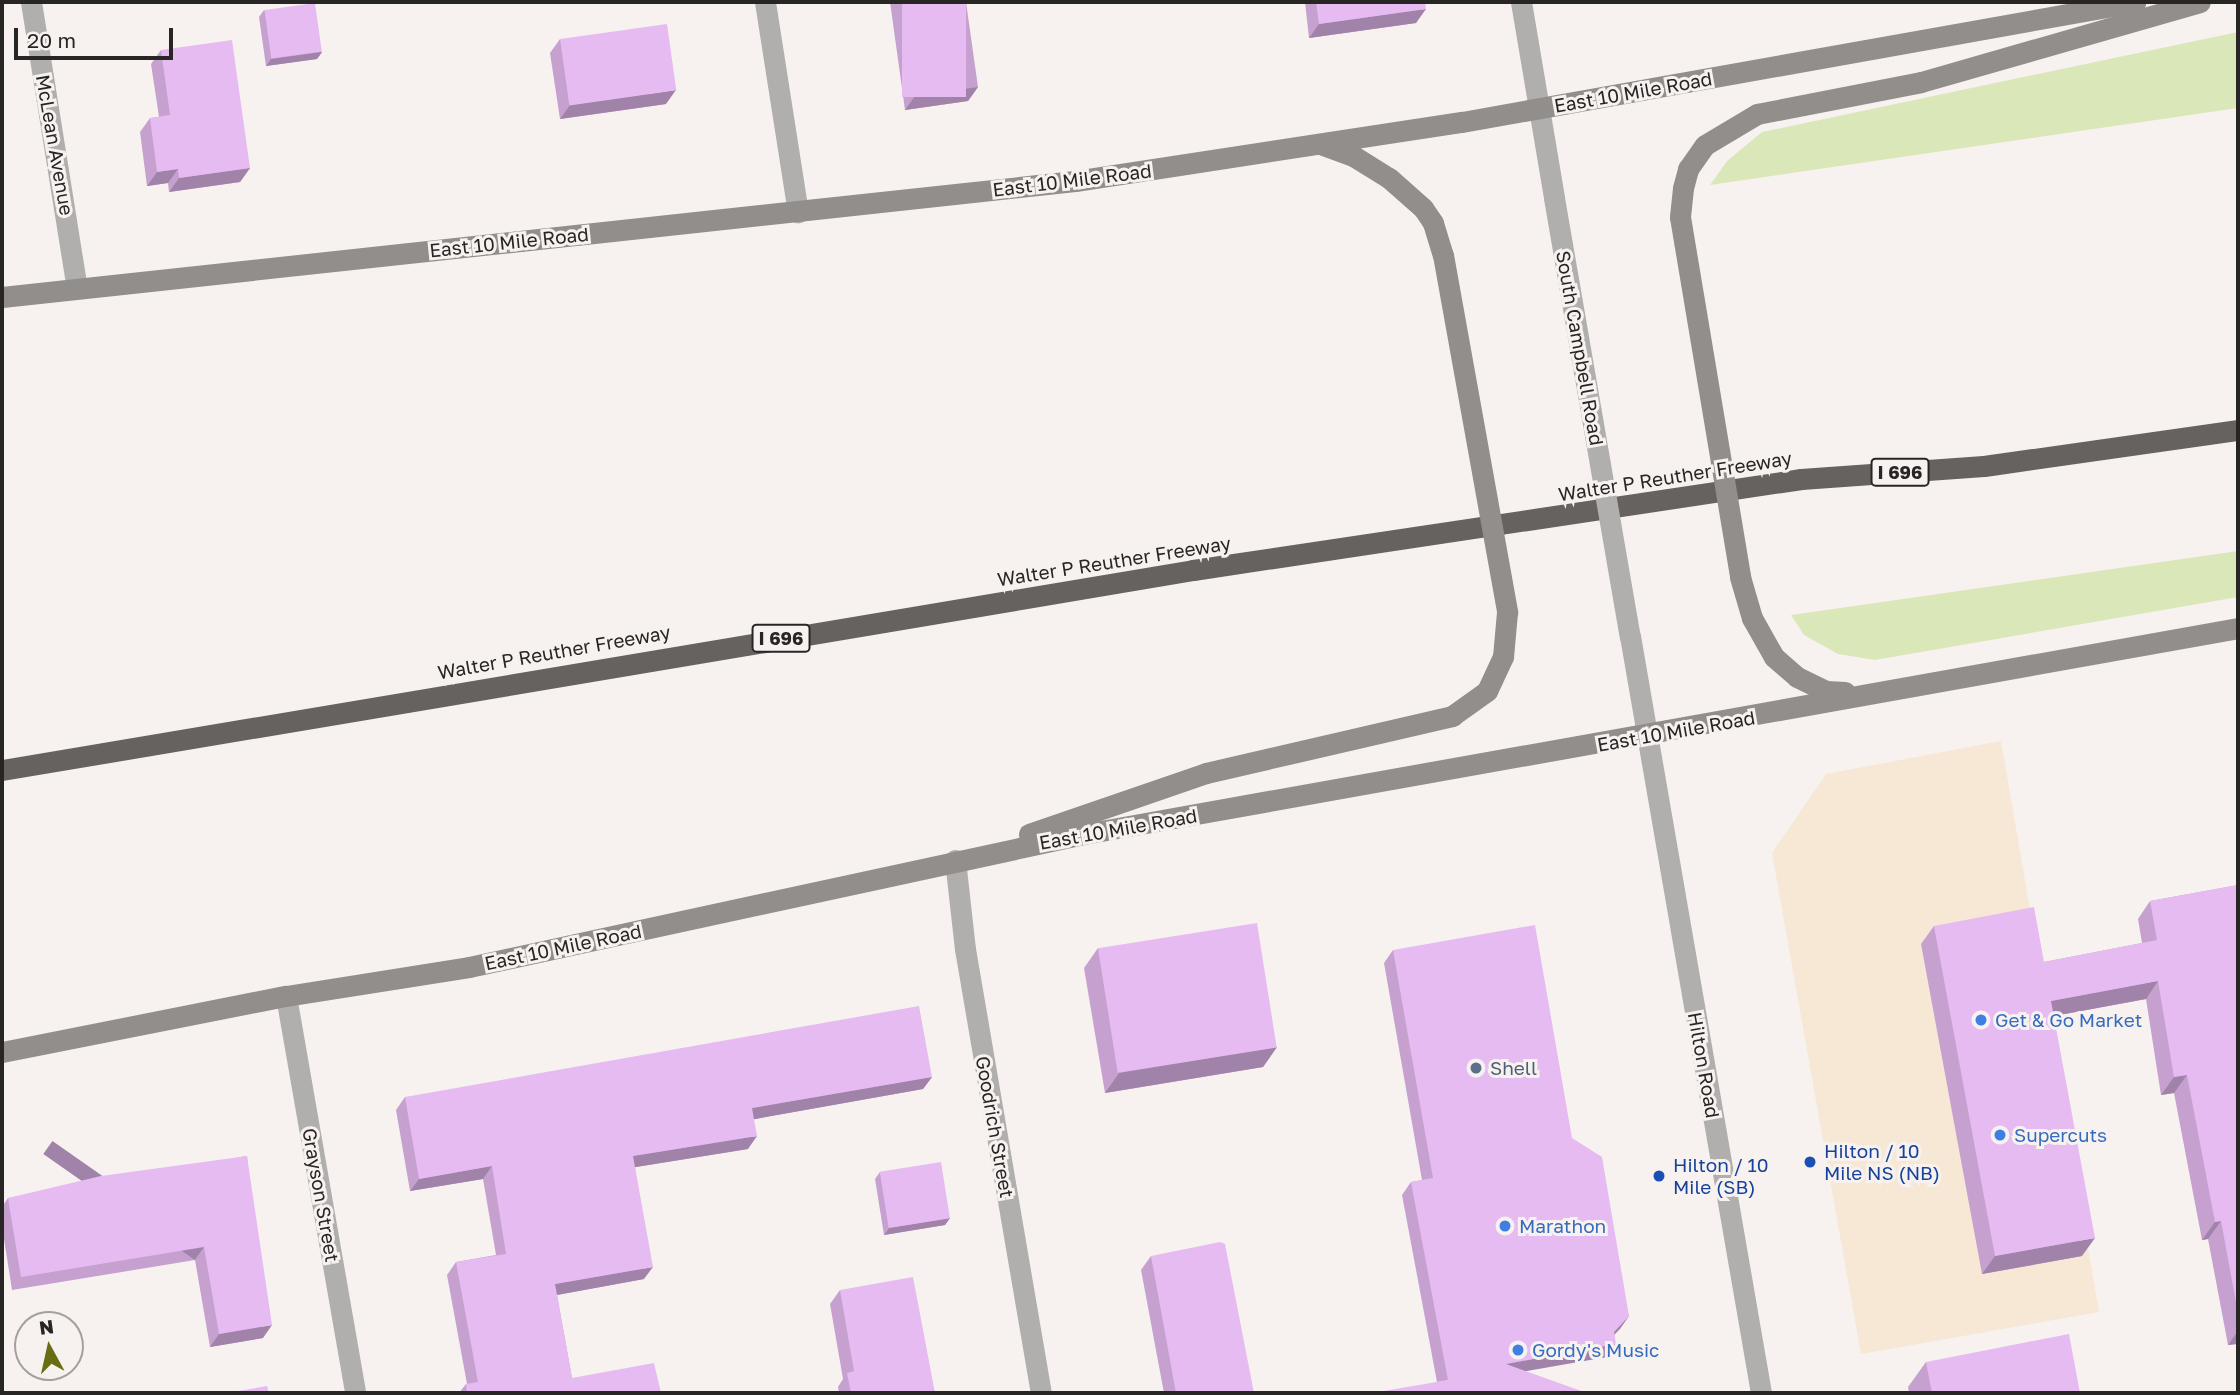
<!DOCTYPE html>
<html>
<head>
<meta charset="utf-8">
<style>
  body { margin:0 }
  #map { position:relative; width:2240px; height:1395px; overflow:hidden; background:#f7f2f0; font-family:"Golos Text",sans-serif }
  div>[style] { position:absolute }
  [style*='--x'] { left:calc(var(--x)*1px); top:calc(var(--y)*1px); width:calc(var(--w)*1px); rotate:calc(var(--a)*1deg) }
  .commercial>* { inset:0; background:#f7e7d5 }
  .green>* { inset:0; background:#dae8b9 }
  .minor>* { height:21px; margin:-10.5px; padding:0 10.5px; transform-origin:10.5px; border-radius:10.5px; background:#b1afae }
  .tertiary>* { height:21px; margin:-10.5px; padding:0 10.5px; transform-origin:10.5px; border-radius:10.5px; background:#b1afae }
  .secondary>* { height:21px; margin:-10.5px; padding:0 10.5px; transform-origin:10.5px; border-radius:10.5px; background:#918e8c }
  .motorway>* { height:21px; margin:-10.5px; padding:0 10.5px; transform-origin:10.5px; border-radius:10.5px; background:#666260 }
  .tertiary-bridge>* { height:21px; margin:-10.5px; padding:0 10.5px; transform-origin:10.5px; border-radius:10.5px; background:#b1afae }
  .secondary-bridge>* { height:21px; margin:-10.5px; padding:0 10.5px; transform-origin:10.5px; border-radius:10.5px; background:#918e8c }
  .wall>* { inset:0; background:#c6a1d0 }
  .shaded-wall>* { inset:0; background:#a183a9; transform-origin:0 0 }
  .building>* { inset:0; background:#e6bbf2; transform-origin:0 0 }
  .dots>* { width:19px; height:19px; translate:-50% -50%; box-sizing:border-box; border:4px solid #f7f2f0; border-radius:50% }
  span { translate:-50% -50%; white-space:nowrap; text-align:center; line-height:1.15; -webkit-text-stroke:6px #f7f2f0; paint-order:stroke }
  .shield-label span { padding:2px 5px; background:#f7f2f0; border:2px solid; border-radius:5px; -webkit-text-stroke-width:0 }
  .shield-label { font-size:18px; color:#282625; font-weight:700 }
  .street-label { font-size:19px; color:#282625 }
  .shop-label { font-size:19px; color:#366cbe }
  .left { translate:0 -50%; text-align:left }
  .service-label { font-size:19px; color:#4e5e75 }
  .transit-label { font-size:19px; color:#164399 }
  .frame { position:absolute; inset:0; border:4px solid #282625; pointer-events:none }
  .north { position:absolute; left:14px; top:1311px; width:70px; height:70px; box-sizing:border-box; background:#f7f2f0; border:2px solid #a4a09f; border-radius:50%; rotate:352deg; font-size:19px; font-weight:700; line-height:28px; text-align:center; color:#282625 }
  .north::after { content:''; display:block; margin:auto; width:24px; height:32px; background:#696d11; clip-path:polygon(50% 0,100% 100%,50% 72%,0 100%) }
  .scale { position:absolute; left:14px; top:28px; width:159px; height:32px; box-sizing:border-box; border:4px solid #282625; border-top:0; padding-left:9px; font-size:21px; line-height:24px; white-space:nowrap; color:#282625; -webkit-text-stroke:5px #f7f2f0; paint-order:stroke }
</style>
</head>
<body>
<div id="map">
  <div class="commercial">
    <i style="clip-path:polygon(2001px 741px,2099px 1312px,1861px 1354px,1772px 853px,1826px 774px)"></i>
  </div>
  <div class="green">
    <i style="clip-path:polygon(2238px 32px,2238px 108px,1710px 185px,1727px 161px,1762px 132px)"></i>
    <i style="clip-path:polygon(2238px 551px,2238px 597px,1875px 660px,1838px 654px,1804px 635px,1791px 615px)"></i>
  </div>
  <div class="minor">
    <i style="--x:31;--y:2;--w:290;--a:80.9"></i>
    <i style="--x:765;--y:2;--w:213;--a:81.1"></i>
    <i style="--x:955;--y:860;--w:90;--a:83.6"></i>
    <i style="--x:965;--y:949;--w:450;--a:80.3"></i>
    <i style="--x:286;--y:996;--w:403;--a:80.1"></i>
  </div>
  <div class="tertiary">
    <i style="--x:1521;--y:2;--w:199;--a:80.4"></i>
    <i style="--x:1630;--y:636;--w:768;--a:80.18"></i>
  </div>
  <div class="secondary">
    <i style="--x:1320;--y:144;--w:37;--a:20"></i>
    <i style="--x:1355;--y:157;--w:40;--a:32"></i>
    <i style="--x:1389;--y:178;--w:45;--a:41.4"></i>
    <i style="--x:1423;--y:208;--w:18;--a:56"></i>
    <i style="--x:1683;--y:188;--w:20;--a:-75"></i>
    <i style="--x:1688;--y:169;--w:29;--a:-55"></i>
    <i style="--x:1705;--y:145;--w:61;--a:-30.8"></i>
    <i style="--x:1757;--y:114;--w:167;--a:-11"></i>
    <i style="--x:1921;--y:82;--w:290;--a:-16"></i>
    <i style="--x:2;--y:297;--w:1079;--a:-6.17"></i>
    <i style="--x:1075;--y:181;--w:391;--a:-8.7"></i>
    <i style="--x:1462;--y:122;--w:684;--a:-10.11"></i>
    <i style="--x:1752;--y:618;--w:45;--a:60.6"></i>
    <i style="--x:1774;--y:657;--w:30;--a:41"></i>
    <i style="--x:1797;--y:677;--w:32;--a:26"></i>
    <i style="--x:1826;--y:691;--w:19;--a:3"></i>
    <i style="--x:1029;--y:834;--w:187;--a:-19"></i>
    <i style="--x:1206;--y:773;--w:253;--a:-13"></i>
    <i style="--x:1452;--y:716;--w:43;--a:-35.5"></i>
    <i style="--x:1487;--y:691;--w:38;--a:-65"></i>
    <i style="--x:2;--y:1052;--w:289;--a:-11.2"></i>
    <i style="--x:286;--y:996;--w:185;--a:-9"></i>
    <i style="--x:469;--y:967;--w:629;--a:-12.2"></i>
    <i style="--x:1084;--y:834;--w:1172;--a:-10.12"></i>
  </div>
  <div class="motorway">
    <i style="--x:2;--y:770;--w:1208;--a:-9.53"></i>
    <i style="--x:1193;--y:570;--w:615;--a:-8.51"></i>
    <i style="--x:1801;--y:479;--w:183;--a:-4.1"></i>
    <i style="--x:1984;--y:466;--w:257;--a:-8.1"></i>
  </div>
  <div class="tertiary-bridge">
    <i style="--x:1554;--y:198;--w:445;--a:80.2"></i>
  </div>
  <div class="secondary-bridge">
    <i style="--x:1683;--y:188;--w:29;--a:96"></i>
    <i style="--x:1680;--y:217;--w:365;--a:80.5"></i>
    <i style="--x:1740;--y:577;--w:43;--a:73.7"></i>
    <i style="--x:1433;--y:223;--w:34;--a:73"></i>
    <i style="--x:1443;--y:255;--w:363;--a:79.8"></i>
    <i style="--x:1507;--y:612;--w:45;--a:95.1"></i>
  </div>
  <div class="wall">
    <i style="clip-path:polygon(890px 2px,966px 2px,978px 87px,968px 101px,905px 110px)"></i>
    <i style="clip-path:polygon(1305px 2px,1425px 2px,1416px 23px,1309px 38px)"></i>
    <i style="clip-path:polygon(264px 10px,322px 52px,317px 59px,266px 66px,259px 17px)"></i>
    <i style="clip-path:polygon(560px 39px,666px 104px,560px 119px,550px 53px)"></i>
    <i style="clip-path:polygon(161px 50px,250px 168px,240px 182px,169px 192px,168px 183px,147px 186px,140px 132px,150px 118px,159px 117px,151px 64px)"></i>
    <i style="clip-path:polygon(2238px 885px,2238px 1352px,2237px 1344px,2228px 1345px,2208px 1239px,2202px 1240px,2174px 1093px,2161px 1095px,2146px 999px,2054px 1016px,2082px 1256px,1982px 1274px,1921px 944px,1934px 926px,2044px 962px,2142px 943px,2138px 919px,2150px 901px)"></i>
    <i style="clip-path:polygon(1098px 948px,1277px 1047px,1263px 1067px,1105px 1093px,1084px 968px)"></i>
    <i style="clip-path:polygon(1393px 950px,1572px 1138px,1629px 1316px,1614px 1335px,1607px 1357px,1437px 1382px,1402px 1195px,1411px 1182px,1422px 1180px,1384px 963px)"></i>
    <i style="clip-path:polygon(932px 1077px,923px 1089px,754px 1119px,748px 1149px,635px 1167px,644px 1279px,557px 1295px,572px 1378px,661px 1393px,459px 1393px,466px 1384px,467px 1384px,447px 1275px,456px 1262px,496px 1255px,483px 1179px,410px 1191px,396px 1110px,405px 1097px)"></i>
    <i style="clip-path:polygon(247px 1156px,263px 1338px,210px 1347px,195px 1260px,12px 1290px,2px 1226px,2px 1207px,8px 1198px)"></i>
    <i style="clip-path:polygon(880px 1172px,950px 1218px,945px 1225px,884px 1235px,875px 1179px)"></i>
    <i style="clip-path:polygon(1151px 1256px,1254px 1393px,1164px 1393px,1141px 1270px)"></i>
    <i style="clip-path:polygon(840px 1290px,935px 1393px,839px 1393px,838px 1387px,843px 1379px,830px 1304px)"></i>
    <i style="clip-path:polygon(1926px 1362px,2080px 1393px,1909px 1393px,1908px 1387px)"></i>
  </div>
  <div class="shaded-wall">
    <i style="clip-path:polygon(1426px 9px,1416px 23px,1309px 38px,1319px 24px)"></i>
    <i style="clip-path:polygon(322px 52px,317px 59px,266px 66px,271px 59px)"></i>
    <i style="clip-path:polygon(978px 87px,968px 101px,905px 110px,915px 96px)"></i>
    <i style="clip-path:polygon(676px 90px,666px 104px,560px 119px,570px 105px)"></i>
    <i style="clip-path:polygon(250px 168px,240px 182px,169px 192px,179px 178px)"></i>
    <i style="clip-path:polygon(178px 169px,168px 183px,147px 186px,157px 172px)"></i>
    <i style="clip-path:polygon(2158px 981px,2146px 999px,2038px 1019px,2051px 1001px)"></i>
    <i style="clip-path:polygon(1277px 1047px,1263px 1067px,1105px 1093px,1119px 1073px)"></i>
    <i style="clip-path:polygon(2187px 1075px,2174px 1093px,2161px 1095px,2174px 1077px)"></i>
    <i style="clip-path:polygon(932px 1077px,923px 1089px,744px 1121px,752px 1108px)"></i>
    <i style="clip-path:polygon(757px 1136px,748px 1149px,624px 1169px,633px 1156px)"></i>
    <i style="clip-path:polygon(492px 1166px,483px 1179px,410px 1191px,419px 1179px)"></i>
    <i style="clip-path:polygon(950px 1218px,945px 1225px,884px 1235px,889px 1228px)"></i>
    <i style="clip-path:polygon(2221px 1221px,2208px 1239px,2202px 1240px,2215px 1222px)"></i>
    <i style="clip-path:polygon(2095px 1238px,2082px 1256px,1982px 1274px,1995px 1256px)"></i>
    <i style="left:204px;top:1247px;width:16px;height:185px;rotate:125deg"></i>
    <i style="clip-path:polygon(653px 1267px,644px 1279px,546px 1297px,555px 1284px)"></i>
    <i style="clip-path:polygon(1629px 1316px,1620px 1329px,1605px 1344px,1614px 1332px)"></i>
    <i style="clip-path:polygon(272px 1325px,263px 1338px,210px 1347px,219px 1334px)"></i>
    <i style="clip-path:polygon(2238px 1331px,2238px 1342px,2237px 1344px,2228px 1345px)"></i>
    <i style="clip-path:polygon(1616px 1344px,1607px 1357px,1498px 1376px,1506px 1364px)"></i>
  </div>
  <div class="building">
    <i style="left:902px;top:2px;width:64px;height:95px"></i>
    <i style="clip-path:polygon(1316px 2px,1425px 2px,1426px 9px,1319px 24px)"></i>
    <i style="left:315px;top:3px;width:49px;height:51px;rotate:82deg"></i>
    <i style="left:667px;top:24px;width:67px;height:108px;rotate:82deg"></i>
    <i style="clip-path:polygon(232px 40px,250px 168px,179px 178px,178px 169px,157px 172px,150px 118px,170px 115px,161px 50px)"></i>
    <i style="clip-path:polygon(2238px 885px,2238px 1313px,2221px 1221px,2215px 1222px,2187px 1075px,2174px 1077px,2158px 981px,2051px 1001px,2095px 1238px,1995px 1256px,1934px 926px,2034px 907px,2044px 962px,2157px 940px,2150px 901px)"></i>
    <i style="left:1257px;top:923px;width:126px;height:161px;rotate:81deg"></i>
    <i style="clip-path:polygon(1535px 925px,1572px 1138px,1602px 1157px,1629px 1316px,1614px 1332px,1616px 1344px,1506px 1364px,1587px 1393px,1372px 1393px,1448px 1380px,1411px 1182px,1433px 1178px,1393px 950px)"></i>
    <i style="clip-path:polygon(919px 1006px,932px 1077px,752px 1108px,757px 1136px,633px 1156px,653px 1267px,555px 1284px,572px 1378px,654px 1363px,661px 1393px,467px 1393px,466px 1384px,478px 1382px,456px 1262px,506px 1254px,492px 1166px,419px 1179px,405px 1097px)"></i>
    <i style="clip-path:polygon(247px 1156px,272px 1325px,219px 1334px,204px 1247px,21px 1277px,8px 1198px,101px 1176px)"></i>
    <i style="left:941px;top:1162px;width:57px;height:62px;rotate:81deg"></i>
    <i style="clip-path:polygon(1220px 1242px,1225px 1244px,1254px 1393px,1176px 1393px,1151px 1256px)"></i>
    <i style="clip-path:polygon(913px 1277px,935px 1393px,851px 1393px,847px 1373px,854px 1371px,840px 1290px)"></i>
    <i style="clip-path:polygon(2069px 1334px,2080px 1393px,1932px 1393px,1926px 1362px)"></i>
    <i style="clip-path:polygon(267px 1386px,269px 1393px,226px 1393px)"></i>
  </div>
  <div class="dots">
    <i style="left:1981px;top:1020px;background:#3f7fe0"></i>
    <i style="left:1476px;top:1068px;background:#5c6f8a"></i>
    <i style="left:2000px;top:1135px;background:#3f7fe0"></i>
    <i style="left:1810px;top:1162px;background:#1a4fb4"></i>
    <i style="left:1659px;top:1176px;background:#1a4fb4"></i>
    <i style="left:1505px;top:1226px;background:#3f7fe0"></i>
    <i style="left:1518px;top:1350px;background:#3f7fe0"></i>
  </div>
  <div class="shield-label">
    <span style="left:1900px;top:472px">I 696</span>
    <span style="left:781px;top:638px">I 696</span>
  </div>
  <div class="street-label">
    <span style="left:1633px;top:92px;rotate:-10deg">East 10 Mile Road</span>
    <span style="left:55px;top:145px;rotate:80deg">McLean Avenue</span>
    <span style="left:1072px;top:180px;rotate:-7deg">East 10 Mile Road</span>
    <span style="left:509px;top:242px;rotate:-6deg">East 10 Mile Road</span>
    <span style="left:1580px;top:348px;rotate:80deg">South Campbell Road</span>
    <span style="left:1675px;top:476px;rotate:-9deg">Walter P Reuther Freeway</span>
    <span style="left:1114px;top:561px;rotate:-9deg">Walter P Reuther Freeway</span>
    <span style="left:554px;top:652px;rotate:-10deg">Walter P Reuther Freeway</span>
    <span style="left:1676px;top:731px;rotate:-10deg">East 10 Mile Road</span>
    <span style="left:1118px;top:829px;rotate:-10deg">East 10 Mile Road</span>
    <span style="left:563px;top:947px;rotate:-12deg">East 10 Mile Road</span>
    <span style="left:1704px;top:1065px;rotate:80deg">Hilton Road</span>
    <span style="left:995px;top:1127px;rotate:80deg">Goodrich Street</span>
    <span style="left:321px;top:1195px;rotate:80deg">Grayson Street</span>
  </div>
  <div class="shop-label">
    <span class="left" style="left:1995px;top:1020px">Get &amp; Go Market</span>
    <span class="left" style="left:2014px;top:1135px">Supercuts</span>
    <span class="left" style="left:1519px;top:1226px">Marathon</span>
    <span class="left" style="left:1532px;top:1350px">Gordy's Music</span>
  </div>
  <div class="service-label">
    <span class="left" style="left:1490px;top:1068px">Shell</span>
  </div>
  <div class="transit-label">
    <span class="left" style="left:1824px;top:1162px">Hilton / 10<br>Mile NS (NB)</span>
    <span class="left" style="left:1673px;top:1176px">Hilton / 10<br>Mile (SB)</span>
  </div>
  <div class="frame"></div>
  <div class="north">N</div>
  <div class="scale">20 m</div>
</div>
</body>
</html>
